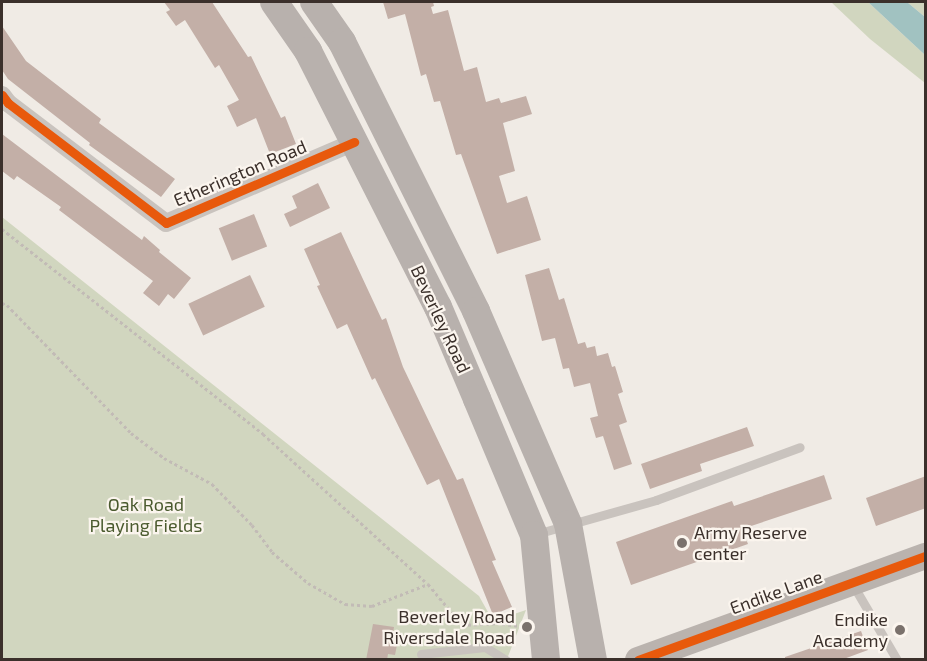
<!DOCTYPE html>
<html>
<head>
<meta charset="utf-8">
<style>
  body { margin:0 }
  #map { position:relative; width:927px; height:661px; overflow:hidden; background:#f0ebe5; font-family:"Exo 2",sans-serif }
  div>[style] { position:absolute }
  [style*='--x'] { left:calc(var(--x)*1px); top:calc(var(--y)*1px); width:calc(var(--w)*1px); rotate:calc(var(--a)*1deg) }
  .green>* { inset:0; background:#d1d6bf }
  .water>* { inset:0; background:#a1c2c1 }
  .building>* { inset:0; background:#c3afa7; transform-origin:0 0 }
  .path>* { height:3px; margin-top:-1.5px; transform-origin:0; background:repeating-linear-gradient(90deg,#c2bbb6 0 3px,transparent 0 6px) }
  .lane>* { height:9px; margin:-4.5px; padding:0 4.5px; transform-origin:4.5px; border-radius:4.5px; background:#c9c3be }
  .street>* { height:18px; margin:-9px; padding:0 9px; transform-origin:9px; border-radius:9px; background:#c9c3be }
  .secondary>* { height:26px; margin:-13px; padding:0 13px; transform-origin:13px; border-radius:13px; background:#bab3ae }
  .primary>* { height:28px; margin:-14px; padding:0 14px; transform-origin:14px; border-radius:14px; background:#b8b1ad }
  .cycleway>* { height:9px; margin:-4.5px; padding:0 4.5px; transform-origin:4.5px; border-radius:4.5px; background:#e8590c }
  .dots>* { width:16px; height:16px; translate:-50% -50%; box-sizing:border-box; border:3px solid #fbf5ee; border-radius:50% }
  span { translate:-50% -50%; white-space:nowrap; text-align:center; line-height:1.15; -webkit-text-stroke:4.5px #fbf5ee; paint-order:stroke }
  .street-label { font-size:18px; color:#3b302b }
  .park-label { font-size:18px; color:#4a5a2e }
  .poi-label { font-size:18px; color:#3b302b }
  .left { translate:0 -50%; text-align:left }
  .right { translate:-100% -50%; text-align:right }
  .frame { position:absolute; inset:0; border:3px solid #3b302b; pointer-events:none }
</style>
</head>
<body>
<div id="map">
  <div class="green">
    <i style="clip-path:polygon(831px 2px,868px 2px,925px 55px,925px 83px,870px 39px)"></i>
    <i style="clip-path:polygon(907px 2px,925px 2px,925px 17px)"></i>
    <i style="clip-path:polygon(2px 217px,479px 596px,493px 621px,526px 610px,507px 659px,2px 659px)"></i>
  </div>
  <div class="water">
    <i style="clip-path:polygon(868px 2px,907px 2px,925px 17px,925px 55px)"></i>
  </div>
  <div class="building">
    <i style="clip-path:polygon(164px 2px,212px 2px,248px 57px,251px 56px,281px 118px,285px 116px,296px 144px,270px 154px,256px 118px,237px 127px,227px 106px,239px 100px,219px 65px,215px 68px,185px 20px,176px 26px,166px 12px,170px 10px)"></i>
    <i style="clip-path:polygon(383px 2px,433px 2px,434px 6px,431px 7px,433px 14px,448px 10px,464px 71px,477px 67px,486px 102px,499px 98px,501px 103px,526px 96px,532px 114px,503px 123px,515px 171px,499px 176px,507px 203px,527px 196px,541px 240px,497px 254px,461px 154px,456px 155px,440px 101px,434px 102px,426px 74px,421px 76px,405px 14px,388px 19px)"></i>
    <i style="clip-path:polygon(2px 26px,26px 61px,101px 119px,99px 123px,175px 179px,161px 197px,89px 145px,90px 143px,8px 79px,2px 70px)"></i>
    <i style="clip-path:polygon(2px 134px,142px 240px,144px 236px,160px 250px,159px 252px,191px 278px,174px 299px,168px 294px,159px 306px,143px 293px,153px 281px,59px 210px,61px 207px,17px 176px,14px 180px,2px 171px)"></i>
    <i style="clip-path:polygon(318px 183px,330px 208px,290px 227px,284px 214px,297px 208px,292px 196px)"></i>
    <i style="left:254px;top:214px;width:35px;height:38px;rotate:68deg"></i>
    <i style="clip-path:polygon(341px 232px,382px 320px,386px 318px,403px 367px,457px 480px,463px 478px,496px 560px,492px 561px,512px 607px,493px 615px,439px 479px,427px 485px,375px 378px,372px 380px,347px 324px,337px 329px,317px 286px,320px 285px,304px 249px)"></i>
    <i style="clip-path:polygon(549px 268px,559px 300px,564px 298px,578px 344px,585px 342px,587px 348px,595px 346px,597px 356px,608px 353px,612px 367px,615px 366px,623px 392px,618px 394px,627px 422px,619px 425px,632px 464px,614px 470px,603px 436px,596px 438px,590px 418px,598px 416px,590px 383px,574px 387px,569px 368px,563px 369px,555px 338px,542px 341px,525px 275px)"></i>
    <i style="left:250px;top:275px;width:35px;height:68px;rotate:65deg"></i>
    <i style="clip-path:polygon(747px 427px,754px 446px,700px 464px,702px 471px,650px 489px,641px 464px)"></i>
    <i style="clip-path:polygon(824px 475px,832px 499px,742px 529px,748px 544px,631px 585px,616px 542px,732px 501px,734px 506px)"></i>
    <i style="clip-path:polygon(926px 476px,926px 508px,876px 526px,866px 498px)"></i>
    <i style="clip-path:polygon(373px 624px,394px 627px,392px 639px,398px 640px,395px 655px,388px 654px,387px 660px,366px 660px)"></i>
    <i style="clip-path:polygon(861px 631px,868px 650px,841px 660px,785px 660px,785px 657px)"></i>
  </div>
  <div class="path">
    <i style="--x:2;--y:229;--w:332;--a:38.1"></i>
    <i style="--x:263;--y:434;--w:223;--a:42.3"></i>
    <i style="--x:428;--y:584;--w:53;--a:50.3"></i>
    <i style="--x:462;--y:625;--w:34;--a:-3"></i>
    <i style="--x:496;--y:623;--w:25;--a:7"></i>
    <i style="--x:2;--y:303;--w:5;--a:22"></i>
    <i style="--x:7;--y:305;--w:178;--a:45.9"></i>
    <i style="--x:131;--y:433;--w:41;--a:37.1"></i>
    <i style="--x:164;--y:458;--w:55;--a:28.4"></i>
    <i style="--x:212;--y:484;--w:57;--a:45.7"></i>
    <i style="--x:252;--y:525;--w:34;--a:53"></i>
    <i style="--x:272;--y:552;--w:48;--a:40.7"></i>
    <i style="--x:308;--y:583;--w:43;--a:29.6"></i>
    <i style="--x:345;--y:604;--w:27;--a:4"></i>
    <i style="--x:372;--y:606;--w:60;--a:-21.4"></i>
  </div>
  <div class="lane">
    <i style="--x:536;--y:534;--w:125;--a:-15.8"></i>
    <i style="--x:656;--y:500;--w:153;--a:-20.2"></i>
    <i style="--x:853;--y:585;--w:87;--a:59.6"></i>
    <i style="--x:421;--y:654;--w:64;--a:-6.2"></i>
    <i style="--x:485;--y:647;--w:25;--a:32"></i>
  </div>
  <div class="street">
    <i style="--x:2;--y:95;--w:10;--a:53"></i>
    <i style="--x:8;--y:103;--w:198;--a:37.2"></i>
    <i style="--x:166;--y:223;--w:205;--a:-23.3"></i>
  </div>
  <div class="secondary">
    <i style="--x:638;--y:660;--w:306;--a:-19.9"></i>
  </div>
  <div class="primary">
    <i style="--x:274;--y:2;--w:60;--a:55.2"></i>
    <i style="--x:308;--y:51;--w:287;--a:63.1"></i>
    <i style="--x:438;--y:307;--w:100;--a:67"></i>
    <i style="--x:477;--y:399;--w:147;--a:67.3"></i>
    <i style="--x:534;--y:535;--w:126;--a:84.5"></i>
    <i style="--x:314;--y:2;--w:49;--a:55"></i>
    <i style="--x:342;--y:42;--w:301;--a:63.5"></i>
    <i style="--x:476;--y:311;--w:232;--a:66.6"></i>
    <i style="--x:568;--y:524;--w:138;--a:79.6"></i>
  </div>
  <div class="cycleway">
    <i style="--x:2;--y:95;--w:10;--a:53"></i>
    <i style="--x:8;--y:103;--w:198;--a:37.2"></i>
    <i style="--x:166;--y:223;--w:205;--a:-23.3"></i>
    <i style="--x:638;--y:660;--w:306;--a:-19.9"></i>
  </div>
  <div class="dots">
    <i style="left:682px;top:543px;background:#7a716c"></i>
    <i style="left:527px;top:627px;background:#7a716c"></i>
    <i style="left:900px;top:630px;background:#7a716c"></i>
  </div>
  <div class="street-label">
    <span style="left:240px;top:173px;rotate:-23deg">Etherington Road</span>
    <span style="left:441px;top:319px;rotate:65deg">Beverley Road</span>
    <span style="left:776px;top:592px;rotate:-20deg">Endike Lane</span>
  </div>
  <div class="park-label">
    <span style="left:146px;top:515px">Oak Road<br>Playing Fields</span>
  </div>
  <div class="poi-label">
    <span class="left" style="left:694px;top:543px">Army Reserve<br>center</span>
    <span class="right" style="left:515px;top:627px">Beverley Road<br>Riversdale Road</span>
    <span class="right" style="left:888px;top:630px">Endike<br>Academy</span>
  </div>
  <div class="frame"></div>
</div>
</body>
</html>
